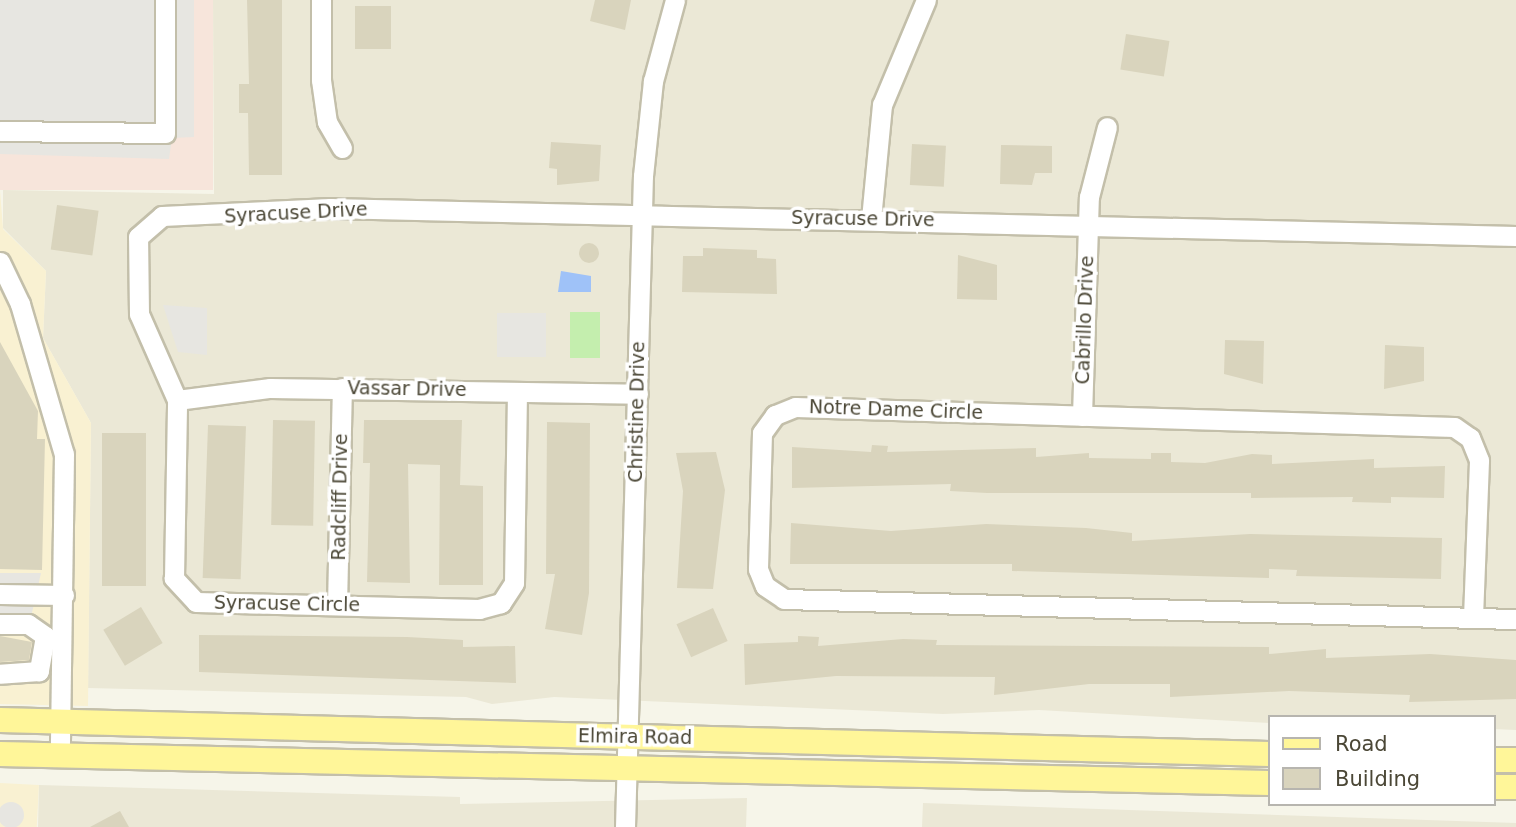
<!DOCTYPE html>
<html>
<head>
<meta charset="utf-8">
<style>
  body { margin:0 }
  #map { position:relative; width:1516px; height:827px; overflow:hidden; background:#f6f5e9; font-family:"DejaVu Sans",sans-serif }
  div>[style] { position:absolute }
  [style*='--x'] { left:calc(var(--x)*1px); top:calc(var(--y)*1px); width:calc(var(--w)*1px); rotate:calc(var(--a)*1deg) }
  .residential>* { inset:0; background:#ebe8d6 }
  .commercial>* { inset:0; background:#f9f1d2; transform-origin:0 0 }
  .medical>* { inset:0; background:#f7e5db; transform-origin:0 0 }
  .green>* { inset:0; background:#c4eeae; transform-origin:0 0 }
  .parking>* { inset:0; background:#e7e6e1; transform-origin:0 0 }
  .round { border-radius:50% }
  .water>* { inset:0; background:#9fc2f8 }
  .building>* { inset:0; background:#d9d4bd; transform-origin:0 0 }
  .roads { filter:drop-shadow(2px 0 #c3bfaa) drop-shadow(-2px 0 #c3bfaa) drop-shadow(0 2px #c3bfaa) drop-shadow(0 -2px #c3bfaa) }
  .minor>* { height:19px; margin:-9.5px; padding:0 9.5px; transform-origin:9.5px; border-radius:9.5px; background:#fff }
  .major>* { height:24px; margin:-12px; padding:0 12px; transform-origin:12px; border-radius:12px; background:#fff699 }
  span { translate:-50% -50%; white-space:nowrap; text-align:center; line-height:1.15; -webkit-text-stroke:7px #fff; paint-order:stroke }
  .street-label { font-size:19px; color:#4b4736 }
  .legend { position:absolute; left:1268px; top:715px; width:228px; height:91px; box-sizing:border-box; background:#fff; border:2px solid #b7b5af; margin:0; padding:9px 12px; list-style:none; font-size:21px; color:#4b4736 }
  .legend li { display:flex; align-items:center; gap:14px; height:35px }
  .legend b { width:35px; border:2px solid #b7b5af }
</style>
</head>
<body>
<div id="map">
  <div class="residential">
    <i style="clip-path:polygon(213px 0,1516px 0,1516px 730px,1493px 729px,1493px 717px,1269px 717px,1269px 723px,1039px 710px,943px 714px,554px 697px,492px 704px,466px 697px,88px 688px,91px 423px,43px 338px,46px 271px,3px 228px,3px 190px,214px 194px)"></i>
    <i style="clip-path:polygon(39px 785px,460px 797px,460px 804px,747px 798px,746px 827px,38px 827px)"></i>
    <i style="clip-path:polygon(923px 803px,1516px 823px,1516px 827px,922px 827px)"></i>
  </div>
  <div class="commercial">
    <i style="clip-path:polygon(0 190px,3px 229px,46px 271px,43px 338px,91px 423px,88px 706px,0 704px)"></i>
    <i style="left:0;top:783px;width:39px;height:44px;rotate:3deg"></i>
  </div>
  <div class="medical">
    <i style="left:0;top:0;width:213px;height:190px"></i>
  </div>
  <div class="green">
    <i style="left:570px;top:312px;width:30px;height:46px"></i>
  </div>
  <div class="parking">
    <i style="clip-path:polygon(0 0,194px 0,194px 137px,172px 138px,169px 159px,0 154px)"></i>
    <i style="clip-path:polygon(163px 305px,207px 308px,207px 355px,178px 352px)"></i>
    <i style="left:497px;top:313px;width:49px;height:44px"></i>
    <i style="clip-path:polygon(0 573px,41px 573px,31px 617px,0 615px)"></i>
    <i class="round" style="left:-2px;top:802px;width:26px;height:26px"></i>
  </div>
  <div class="water">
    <i style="clip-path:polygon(561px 271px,591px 276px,591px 292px,558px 292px)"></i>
  </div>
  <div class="building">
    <i style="clip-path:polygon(247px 0,282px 0,282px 175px,249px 175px,248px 113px,239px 113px,239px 84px,249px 84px)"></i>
    <i style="clip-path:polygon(595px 0,631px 0,625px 30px,590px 21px)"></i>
    <i style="left:355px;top:6px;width:36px;height:43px"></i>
    <i style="left:1126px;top:34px;width:44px;height:36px;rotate:9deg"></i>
    <i style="clip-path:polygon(551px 142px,601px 145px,599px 181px,557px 185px,557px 169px,549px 168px)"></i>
    <i style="left:912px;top:144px;width:34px;height:41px;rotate:3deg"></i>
    <i style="clip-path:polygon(1001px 145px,1052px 146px,1052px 173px,1035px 173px,1032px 185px,1000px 184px)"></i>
    <i style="left:57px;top:205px;width:42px;height:45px;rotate:8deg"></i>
    <i class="round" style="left:579px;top:243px;width:20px;height:20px"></i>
    <i style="clip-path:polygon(703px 248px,757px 250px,757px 258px,776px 259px,777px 294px,682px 292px,683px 256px,703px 256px)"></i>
    <i style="clip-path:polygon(958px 255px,997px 265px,997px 300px,957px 299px)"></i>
    <i style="clip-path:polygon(1225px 340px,1264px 341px,1263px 384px,1224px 374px)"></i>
    <i style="clip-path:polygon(0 342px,38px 411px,37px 439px,45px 439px,42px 570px,0 569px)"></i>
    <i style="clip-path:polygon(1385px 345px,1424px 347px,1424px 381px,1384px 389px)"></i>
    <i style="left:273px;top:420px;width:42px;height:105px;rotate:1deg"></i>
    <i style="clip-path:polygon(364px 420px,462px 420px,460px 485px,483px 486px,483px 585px,439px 585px,440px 465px,408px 464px,410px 583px,367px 582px,370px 463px,363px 463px)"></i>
    <i style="clip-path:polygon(547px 422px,590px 423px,589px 593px,582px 635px,545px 629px,555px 574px,546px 574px)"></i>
    <i style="left:208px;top:425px;width:38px;height:153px;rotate:2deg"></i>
    <i style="left:102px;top:433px;width:44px;height:153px"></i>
    <i style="clip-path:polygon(872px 445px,888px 446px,887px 452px,1036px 448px,1036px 457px,1089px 453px,1089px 458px,1151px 459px,1151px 453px,1171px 453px,1171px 462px,1205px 463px,1252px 454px,1272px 455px,1272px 464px,1374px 459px,1374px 468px,1445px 466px,1444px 498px,1391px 497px,1391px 503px,1352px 502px,1353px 497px,1251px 498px,1251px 493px,987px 493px,950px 491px,951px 484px,792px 488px,792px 447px,871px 452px)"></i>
    <i style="clip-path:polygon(716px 452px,725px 490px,713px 589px,677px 588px,683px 491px,676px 453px)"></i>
    <i style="clip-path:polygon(791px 523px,891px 531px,986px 524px,1086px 528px,1132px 533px,1132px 541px,1250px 534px,1442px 538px,1441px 579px,1296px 576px,1297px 570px,1269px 569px,1269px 578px,1012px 571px,1012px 564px,790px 564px)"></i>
    <i style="left:141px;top:607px;width:42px;height:44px;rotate:59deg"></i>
    <i style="left:713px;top:608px;width:36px;height:40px;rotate:66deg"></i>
    <i style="clip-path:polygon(199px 635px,407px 637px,463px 640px,463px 647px,515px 646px,516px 683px,199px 672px)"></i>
    <i style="clip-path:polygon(0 636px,32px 642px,29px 660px,0 662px)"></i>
    <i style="clip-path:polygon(798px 636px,819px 637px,818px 646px,903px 639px,937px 640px,936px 645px,1269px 647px,1269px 654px,1326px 649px,1326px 658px,1430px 654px,1516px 660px,1516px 699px,1409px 702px,1410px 695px,1289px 691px,1170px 697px,1170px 684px,1089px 684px,994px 695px,995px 677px,836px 676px,745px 685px,744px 644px,798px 642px)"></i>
    <i style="clip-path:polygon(120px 811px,129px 827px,90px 827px)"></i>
  </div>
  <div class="roads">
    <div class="minor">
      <i style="--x:321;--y:0;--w:80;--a:90"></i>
      <i style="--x:321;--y:80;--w:42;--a:81.9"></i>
      <i style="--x:327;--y:122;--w:30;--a:60"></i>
      <i style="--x:0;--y:131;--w:165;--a:0.7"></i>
      <i style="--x:165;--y:133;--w:133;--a:-90"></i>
      <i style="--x:871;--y:219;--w:115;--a:-84.5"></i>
      <i style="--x:882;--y:105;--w:114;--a:-67.3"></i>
      <i style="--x:0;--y:262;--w:47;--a:64.5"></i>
      <i style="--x:20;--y:304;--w:156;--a:73.7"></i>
      <i style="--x:64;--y:454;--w:302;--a:90.8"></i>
      <i style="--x:517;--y:392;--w:191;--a:90.9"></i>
      <i style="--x:514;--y:583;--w:24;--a:123"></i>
      <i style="--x:501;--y:603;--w:23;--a:165"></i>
      <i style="--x:479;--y:609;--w:283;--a:-178.6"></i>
      <i style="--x:196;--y:602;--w:33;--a:-133"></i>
      <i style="--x:174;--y:578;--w:178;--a:-89"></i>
      <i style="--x:177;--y:400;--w:94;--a:-113.8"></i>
      <i style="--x:139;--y:314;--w:77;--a:-90.7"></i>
      <i style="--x:138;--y:237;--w:32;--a:-41"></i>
      <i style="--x:162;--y:216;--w:168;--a:-2.7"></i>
      <i style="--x:330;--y:208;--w:1186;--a:1.35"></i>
      <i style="--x:177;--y:400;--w:94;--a:-7.4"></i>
      <i style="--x:270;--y:388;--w:368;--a:0.9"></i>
      <i style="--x:1082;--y:416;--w:219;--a:-88.2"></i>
      <i style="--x:1089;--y:197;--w:72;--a:-75.6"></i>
      <i style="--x:0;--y:594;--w:64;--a:0.9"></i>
      <i style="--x:337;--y:605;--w:217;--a:-88.7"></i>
      <i style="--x:1473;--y:617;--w:157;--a:-87.8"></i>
      <i style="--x:1479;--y:460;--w:24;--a:-112"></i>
      <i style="--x:1470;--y:438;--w:19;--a:-145"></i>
      <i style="--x:1454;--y:427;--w:659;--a:-178.26"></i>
      <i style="--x:795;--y:407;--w:22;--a:158"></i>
      <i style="--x:775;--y:415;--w:22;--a:126"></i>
      <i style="--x:762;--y:433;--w:136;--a:91.7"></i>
      <i style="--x:758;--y:569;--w:18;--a:68"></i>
      <i style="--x:765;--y:586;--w:23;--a:34"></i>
      <i style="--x:784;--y:599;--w:732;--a:1.57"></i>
      <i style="--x:0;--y:624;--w:28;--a:0"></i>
      <i style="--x:28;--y:624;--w:21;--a:35"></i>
      <i style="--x:45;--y:636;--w:36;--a:100"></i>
      <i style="--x:39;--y:671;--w:39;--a:176"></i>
      <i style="--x:625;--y:827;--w:651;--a:-88.42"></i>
      <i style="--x:643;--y:176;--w:96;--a:-84"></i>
      <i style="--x:653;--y:81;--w:84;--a:-74.8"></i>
    </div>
    <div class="major">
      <i style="--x:0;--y:720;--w:1269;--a:1.53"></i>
      <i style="--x:0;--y:754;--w:1269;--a:1.31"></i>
      <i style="--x:1493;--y:760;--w:23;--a:0"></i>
      <i style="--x:1493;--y:787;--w:23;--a:0"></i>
    </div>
  </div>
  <div class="street-label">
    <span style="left:296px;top:213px;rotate:-3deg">Syracuse Drive</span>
    <span style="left:863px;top:219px;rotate:1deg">Syracuse Drive</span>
    <span style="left:1085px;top:320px;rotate:-88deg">Cabrillo Drive</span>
    <span style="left:407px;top:389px;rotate:1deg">Vassar Drive</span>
    <span style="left:896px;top:410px;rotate:2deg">Notre Dame Circle</span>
    <span style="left:637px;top:412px;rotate:-89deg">Christine Drive</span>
    <span style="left:340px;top:497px;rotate:-89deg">Radcliff Drive</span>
    <span style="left:287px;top:604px;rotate:1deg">Syracuse Circle</span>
    <span style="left:635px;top:737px;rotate:1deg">Elmira Road</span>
  </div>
  <ul class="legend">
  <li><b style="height:9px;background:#fff699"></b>Road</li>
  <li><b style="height:19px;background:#d9d4bd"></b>Building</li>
  </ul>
</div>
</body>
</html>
